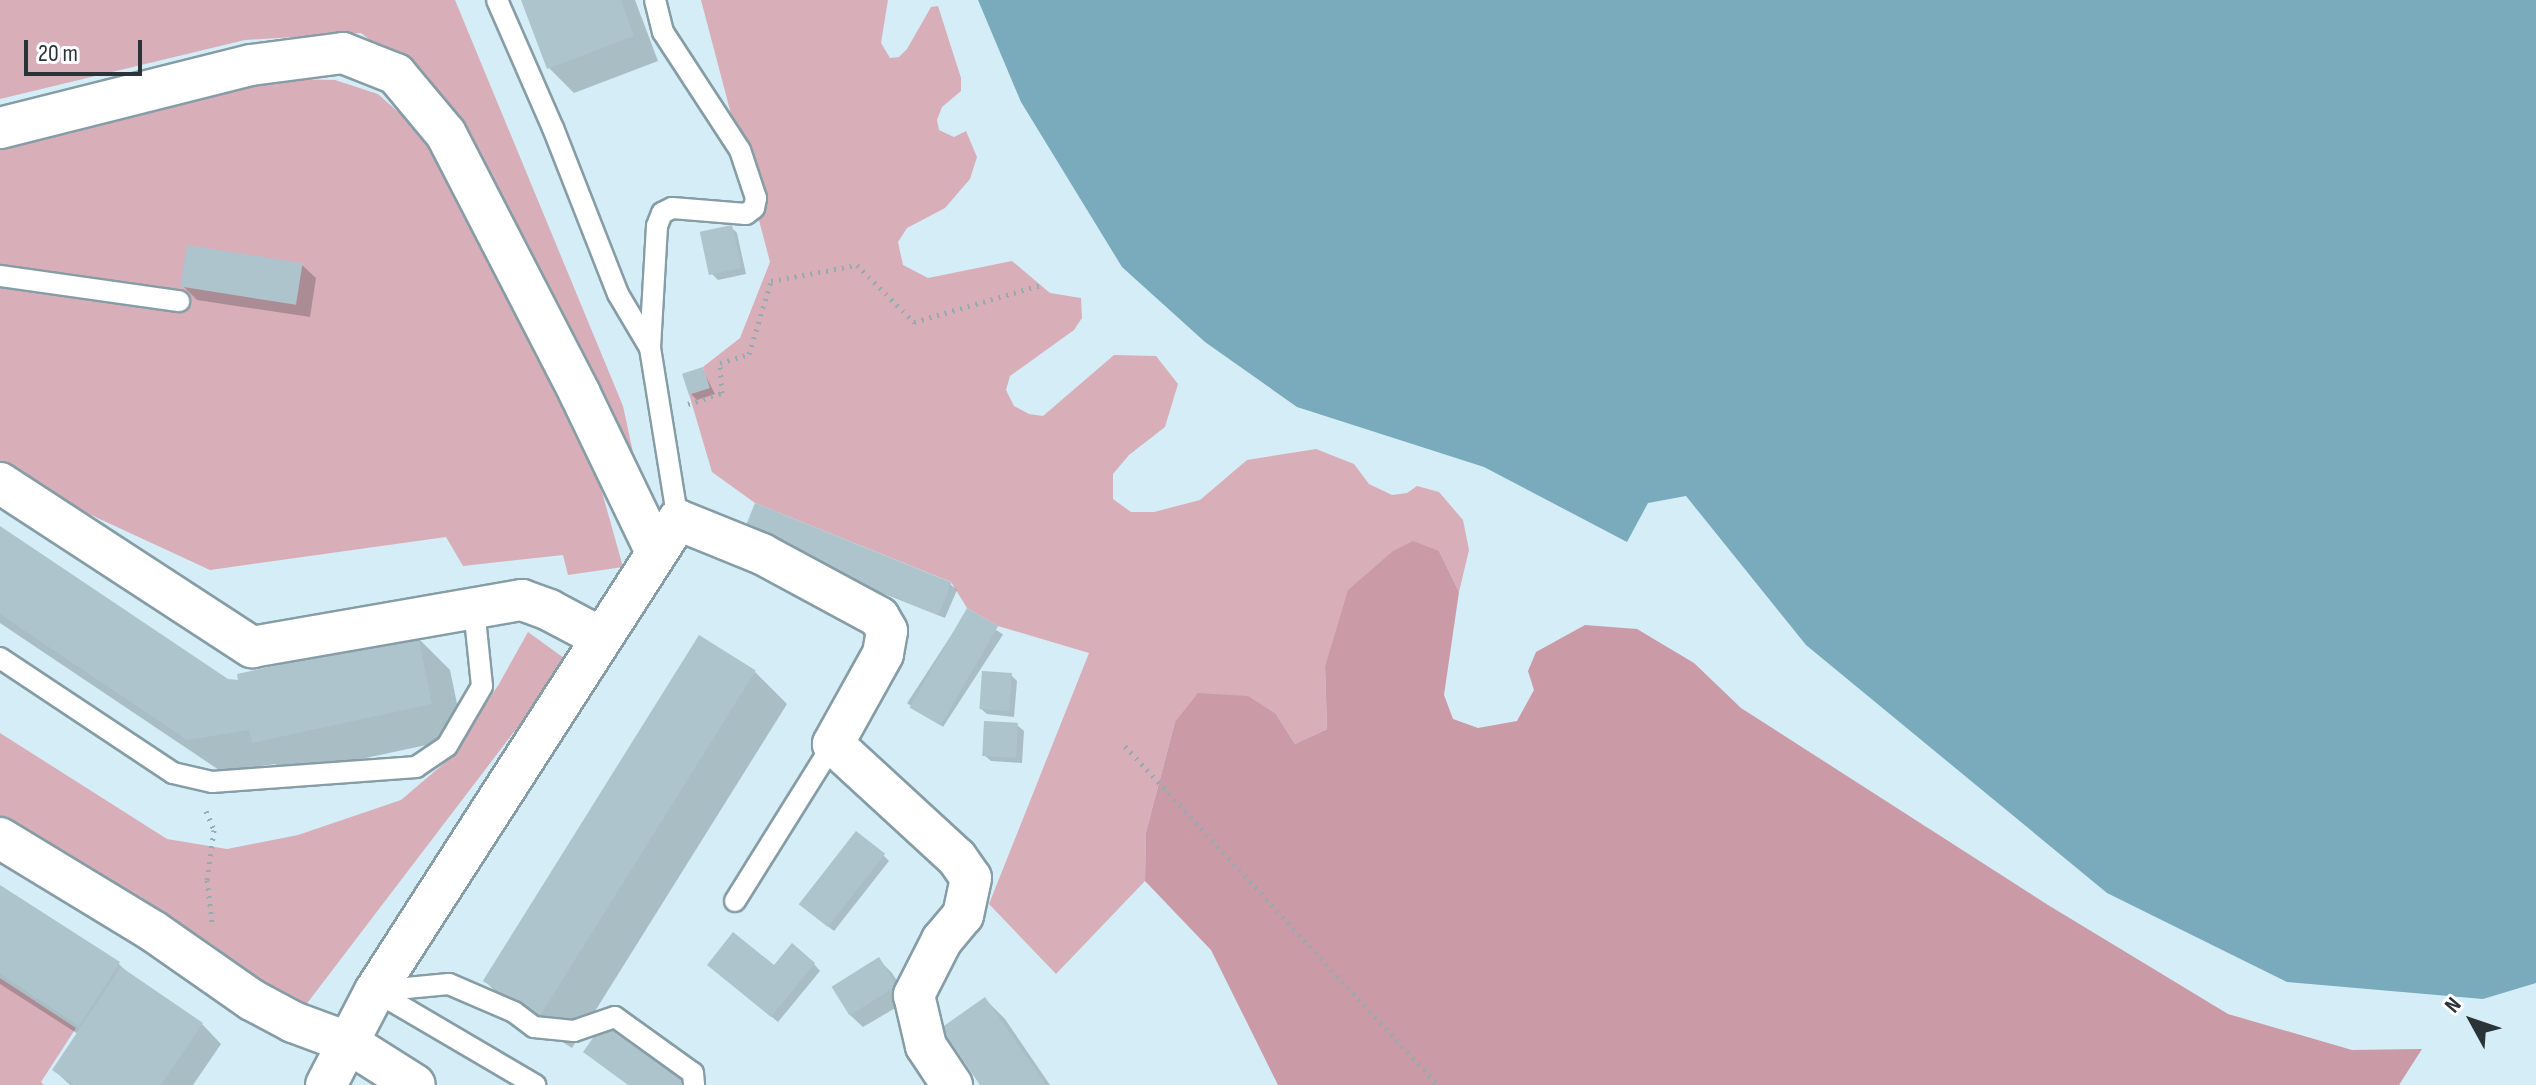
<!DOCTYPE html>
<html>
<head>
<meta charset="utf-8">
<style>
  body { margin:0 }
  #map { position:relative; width:2536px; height:1085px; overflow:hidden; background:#d4edf6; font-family:"Sofia Sans Condensed",sans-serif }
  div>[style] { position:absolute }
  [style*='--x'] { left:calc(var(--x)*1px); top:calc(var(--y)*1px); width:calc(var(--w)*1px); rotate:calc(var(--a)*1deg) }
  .green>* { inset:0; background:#d8afb9 }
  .forest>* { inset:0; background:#ca9aa6 }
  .water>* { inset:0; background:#79abbd }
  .shadow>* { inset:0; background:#0003; transform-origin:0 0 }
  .building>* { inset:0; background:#adc4cd; transform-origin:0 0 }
  .path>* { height:5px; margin-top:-2.5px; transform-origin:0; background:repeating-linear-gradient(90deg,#96aab1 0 2px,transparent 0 8px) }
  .roads { filter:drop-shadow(2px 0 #869da6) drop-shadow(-2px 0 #869da6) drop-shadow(0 2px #869da6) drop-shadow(0 -2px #869da6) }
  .lane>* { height:20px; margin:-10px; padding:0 10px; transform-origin:10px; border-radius:10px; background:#fff }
  .street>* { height:40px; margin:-20px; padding:0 20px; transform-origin:20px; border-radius:20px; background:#fff }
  span { translate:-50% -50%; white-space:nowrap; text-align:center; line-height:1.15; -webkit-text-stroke:6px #fff; paint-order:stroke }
  .north { position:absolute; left:2432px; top:981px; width:80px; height:80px; -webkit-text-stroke:6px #fff; paint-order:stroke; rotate:310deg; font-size:22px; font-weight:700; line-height:32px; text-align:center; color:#2a3337 }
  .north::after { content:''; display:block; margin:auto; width:28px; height:36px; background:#2a3337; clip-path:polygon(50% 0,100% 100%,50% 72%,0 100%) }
  .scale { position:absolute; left:24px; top:40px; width:118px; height:36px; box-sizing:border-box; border:4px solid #2a3337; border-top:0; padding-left:10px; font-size:24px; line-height:28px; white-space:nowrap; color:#2a3337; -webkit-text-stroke:6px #fff; paint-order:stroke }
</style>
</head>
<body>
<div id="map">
  <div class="green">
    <i style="clip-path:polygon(0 0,455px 0,623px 406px,645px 508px,405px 68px,361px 33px,245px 40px,0 99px)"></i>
    <i style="clip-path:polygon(701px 0,888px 0,881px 43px,890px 58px,899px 57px,907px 49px,931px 7px,938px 6px,961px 78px,961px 91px,942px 107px,937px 120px,939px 130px,954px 137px,966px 131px,977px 157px,970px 179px,945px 208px,907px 228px,898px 242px,903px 265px,928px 278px,1012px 261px,1050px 293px,1081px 298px,1082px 318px,1074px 330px,1010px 376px,1006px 390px,1014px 406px,1029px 414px,1043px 416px,1114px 355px,1156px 356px,1178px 384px,1165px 427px,1129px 455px,1113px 474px,1113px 499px,1131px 512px,1154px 512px,1200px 500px,1247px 460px,1316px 449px,1354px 464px,1369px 484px,1392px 495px,1407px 493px,1417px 486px,1439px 492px,1463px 520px,1469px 550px,1459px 592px,1439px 551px,1325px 667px,1327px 729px,1295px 744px,1276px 714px,1175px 722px,1146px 832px,1145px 881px,1056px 974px,989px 904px,1089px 653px,998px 626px,967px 608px,951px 582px,755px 503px,712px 472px,689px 394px,709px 388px,703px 367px,740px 338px,770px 262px)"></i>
    <i style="clip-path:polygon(279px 79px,335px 80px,378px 94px,416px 128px,450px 176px,586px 435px,623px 567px,568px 575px,563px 555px,463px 566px,446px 537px,210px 570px,24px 484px,0 469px,0 132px)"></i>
    <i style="clip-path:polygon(528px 632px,568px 661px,302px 1010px,0 823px,0 733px,167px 839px,227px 849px,298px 835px,401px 800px,448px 760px,499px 684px)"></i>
    <i style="clip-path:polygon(0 978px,76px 1028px,41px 1082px,44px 1085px,0 1085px)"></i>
  </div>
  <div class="forest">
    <i style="clip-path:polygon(1413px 541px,1439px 551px,1459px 592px,1444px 695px,1453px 719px,1478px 728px,1517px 721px,1534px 690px,1528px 671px,1536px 652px,1585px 625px,1637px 629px,1694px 663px,1741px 708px,2048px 905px,2228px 1014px,2352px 1050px,2422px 1049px,2399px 1085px,1278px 1085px,1211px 950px,1145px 881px,1146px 832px,1175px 722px,1198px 693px,1248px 696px,1276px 714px,1295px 744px,1327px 729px,1325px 667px,1348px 590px,1393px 551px)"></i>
  </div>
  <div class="water">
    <i style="clip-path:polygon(978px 0,2536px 0,2536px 983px,2483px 999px,2287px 982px,2107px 893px,1806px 645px,1686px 496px,1648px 503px,1627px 542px,1484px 467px,1297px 407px,1205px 342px,1122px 267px,1021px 102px)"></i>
  </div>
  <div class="shadow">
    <i style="clip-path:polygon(523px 0,635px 0,658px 61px,574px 93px,549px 68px)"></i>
    <i style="clip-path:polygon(731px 227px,737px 233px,746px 274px,718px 280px,712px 274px)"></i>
    <i style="clip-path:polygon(302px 265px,316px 278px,310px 317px,197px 300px,183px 286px)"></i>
    <i style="clip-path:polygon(702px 369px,715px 394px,697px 400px,690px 393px)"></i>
    <i style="clip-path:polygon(0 529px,227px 681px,241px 682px,417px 637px,450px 670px,464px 737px,286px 775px,275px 764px,222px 772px,0 623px)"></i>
    <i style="clip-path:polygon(751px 541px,950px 584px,957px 590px,945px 618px)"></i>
    <i style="left:967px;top:611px;width:43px;height:110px;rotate:33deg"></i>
    <i style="clip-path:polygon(755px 672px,787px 704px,572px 1048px,517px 1013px,484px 980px)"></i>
    <i style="clip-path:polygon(1011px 675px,1017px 681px,1014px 717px,987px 714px,980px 708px)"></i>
    <i style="clip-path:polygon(1017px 725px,1024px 731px,1022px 763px,991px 761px,984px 755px)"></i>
    <i style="clip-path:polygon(883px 855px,889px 861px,834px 931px,807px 910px)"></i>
    <i style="clip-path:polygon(0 887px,119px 964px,133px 978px,202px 1024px,221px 1044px,193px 1085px,70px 1085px,54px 1070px,78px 1034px,0 984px)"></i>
    <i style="clip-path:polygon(879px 960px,892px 973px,909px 1000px,863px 1027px,849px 1014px)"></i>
    <i style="clip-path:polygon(814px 964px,820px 971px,778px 1022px,716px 971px)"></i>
    <i style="clip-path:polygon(985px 999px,1005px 1019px,1050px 1085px,982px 1085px)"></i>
  </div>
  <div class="building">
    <i style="clip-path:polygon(521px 0,621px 0,634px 36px,547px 69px)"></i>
    <i style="left:732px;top:225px;width:44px;height:33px;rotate:78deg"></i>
    <i style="left:187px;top:245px;width:117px;height:42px;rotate:9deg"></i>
    <i style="left:703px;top:367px;width:22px;height:22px;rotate:72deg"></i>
    <i style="left:755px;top:503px;width:212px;height:35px;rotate:22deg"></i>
    <i style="clip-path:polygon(0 526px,228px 679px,238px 680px,237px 674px,418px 635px,432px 704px,252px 743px,249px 730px,187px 740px,0 614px)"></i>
    <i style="left:967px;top:608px;width:36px;height:115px;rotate:30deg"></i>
    <i style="left:699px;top:635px;width:67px;height:408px;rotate:32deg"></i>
    <i style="left:982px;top:671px;width:30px;height:38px;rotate:4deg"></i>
    <i style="left:984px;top:721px;width:34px;height:35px;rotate:3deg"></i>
    <i style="left:856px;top:831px;width:37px;height:93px;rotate:38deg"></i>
    <i style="clip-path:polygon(0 885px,120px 962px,79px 1026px,0 974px)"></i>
    <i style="clip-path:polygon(733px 932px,774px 965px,792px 943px,815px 963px,771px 1017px,707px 965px)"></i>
    <i style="left:879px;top:957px;width:34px;height:56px;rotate:58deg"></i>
    <i style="clip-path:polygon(121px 967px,203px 1023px,161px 1085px,74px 1085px,52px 1070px)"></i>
    <i style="clip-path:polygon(985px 997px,1046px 1085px,980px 1085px,941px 1028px)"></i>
    <i style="clip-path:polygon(603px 1024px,683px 1081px,681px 1085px,628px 1085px,583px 1052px)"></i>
  </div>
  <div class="path">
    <i style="--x:688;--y:404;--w:36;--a:-18"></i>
    <i style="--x:722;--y:393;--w:30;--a:-94"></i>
    <i style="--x:720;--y:363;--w:30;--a:-17"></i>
    <i style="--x:749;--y:354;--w:76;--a:-73.2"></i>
    <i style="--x:771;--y:281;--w:87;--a:-10.5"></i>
    <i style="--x:857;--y:265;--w:81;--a:45"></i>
    <i style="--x:914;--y:322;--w:135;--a:-16.3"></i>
    <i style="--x:1125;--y:746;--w:461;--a:47.3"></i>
    <i style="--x:206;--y:811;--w:21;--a:67"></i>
    <i style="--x:214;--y:830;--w:50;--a:98"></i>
    <i style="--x:207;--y:880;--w:42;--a:83.2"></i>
  </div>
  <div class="roads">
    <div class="lane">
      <i style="--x:497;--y:0;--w:140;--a:66.4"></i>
      <i style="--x:553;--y:128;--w:178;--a:68.6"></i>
      <i style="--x:618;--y:294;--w:63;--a:59.3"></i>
      <i style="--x:655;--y:0;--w:33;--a:76"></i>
      <i style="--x:663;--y:32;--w:141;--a:56.9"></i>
      <i style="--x:740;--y:150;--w:51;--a:71.6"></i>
      <i style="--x:756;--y:198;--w:10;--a:101"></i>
      <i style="--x:754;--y:208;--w:10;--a:143"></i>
      <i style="--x:746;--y:214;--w:74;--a:-175.4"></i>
      <i style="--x:672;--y:208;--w:11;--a:153"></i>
      <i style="--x:662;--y:213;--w:14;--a:111"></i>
      <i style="--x:657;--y:226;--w:122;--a:93.3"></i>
      <i style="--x:650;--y:348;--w:174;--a:80.8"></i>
      <i style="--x:0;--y:276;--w:181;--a:8"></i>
      <i style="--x:0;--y:658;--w:208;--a:33.6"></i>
      <i style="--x:173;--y:773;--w:40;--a:13"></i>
      <i style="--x:212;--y:782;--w:205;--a:-4.2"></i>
      <i style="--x:416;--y:767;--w:37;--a:-34"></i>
      <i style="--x:447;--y:746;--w:69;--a:-59.7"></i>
      <i style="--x:482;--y:686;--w:78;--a:-95.9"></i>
      <i style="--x:735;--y:901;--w:185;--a:-58"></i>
      <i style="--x:375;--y:991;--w:74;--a:-5.4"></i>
      <i style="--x:449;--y:984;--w:71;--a:23.3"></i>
      <i style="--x:514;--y:1012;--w:25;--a:37"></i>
      <i style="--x:534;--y:1027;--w:40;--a:5.7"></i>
      <i style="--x:574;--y:1031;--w:43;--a:-18.9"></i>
      <i style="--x:615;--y:1017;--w:96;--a:35.7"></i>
      <i style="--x:693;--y:1073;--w:12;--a:85"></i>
      <i style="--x:375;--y:991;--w:186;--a:30.4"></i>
    </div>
    <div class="street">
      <i style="--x:0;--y:128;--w:259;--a:-14.1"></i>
      <i style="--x:251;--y:65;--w:93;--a:-7.4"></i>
      <i style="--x:343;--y:53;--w:57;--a:21.6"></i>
      <i style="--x:396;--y:74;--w:78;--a:50.2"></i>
      <i style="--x:446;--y:134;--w:292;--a:62.7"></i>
      <i style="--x:580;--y:394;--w:175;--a:64.3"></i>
      <i style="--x:0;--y:483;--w:301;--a:33.1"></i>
      <i style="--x:252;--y:647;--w:274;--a:-9.9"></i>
      <i style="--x:522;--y:600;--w:29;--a:20"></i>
      <i style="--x:549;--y:610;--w:58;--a:27.9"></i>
      <i style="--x:0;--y:838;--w:179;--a:31.3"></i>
      <i style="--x:153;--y:931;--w:121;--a:34.9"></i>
      <i style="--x:252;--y:1000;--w:47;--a:28.2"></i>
      <i style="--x:293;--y:1022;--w:58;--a:20.3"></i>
      <i style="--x:347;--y:1042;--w:80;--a:32.3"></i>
      <i style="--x:326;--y:1085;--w:106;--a:-62.5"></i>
      <i style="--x:375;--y:991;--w:560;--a:-57.25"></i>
      <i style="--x:678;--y:520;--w:91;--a:22"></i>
      <i style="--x:762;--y:554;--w:133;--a:28.3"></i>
      <i style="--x:879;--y:617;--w:16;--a:60"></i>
      <i style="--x:887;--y:631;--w:23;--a:100"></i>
      <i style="--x:883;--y:654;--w:103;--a:119.1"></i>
      <i style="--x:833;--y:744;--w:168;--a:42.6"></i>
      <i style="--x:957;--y:858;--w:24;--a:55"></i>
      <i style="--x:971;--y:878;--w:38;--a:102"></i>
      <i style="--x:963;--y:915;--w:33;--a:130"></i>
      <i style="--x:942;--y:940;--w:62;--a:117"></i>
      <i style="--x:914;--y:995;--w:52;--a:76.8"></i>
      <i style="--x:926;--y:1046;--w:47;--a:56.3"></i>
    </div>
  </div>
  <div class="north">N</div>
  <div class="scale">20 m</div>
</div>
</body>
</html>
